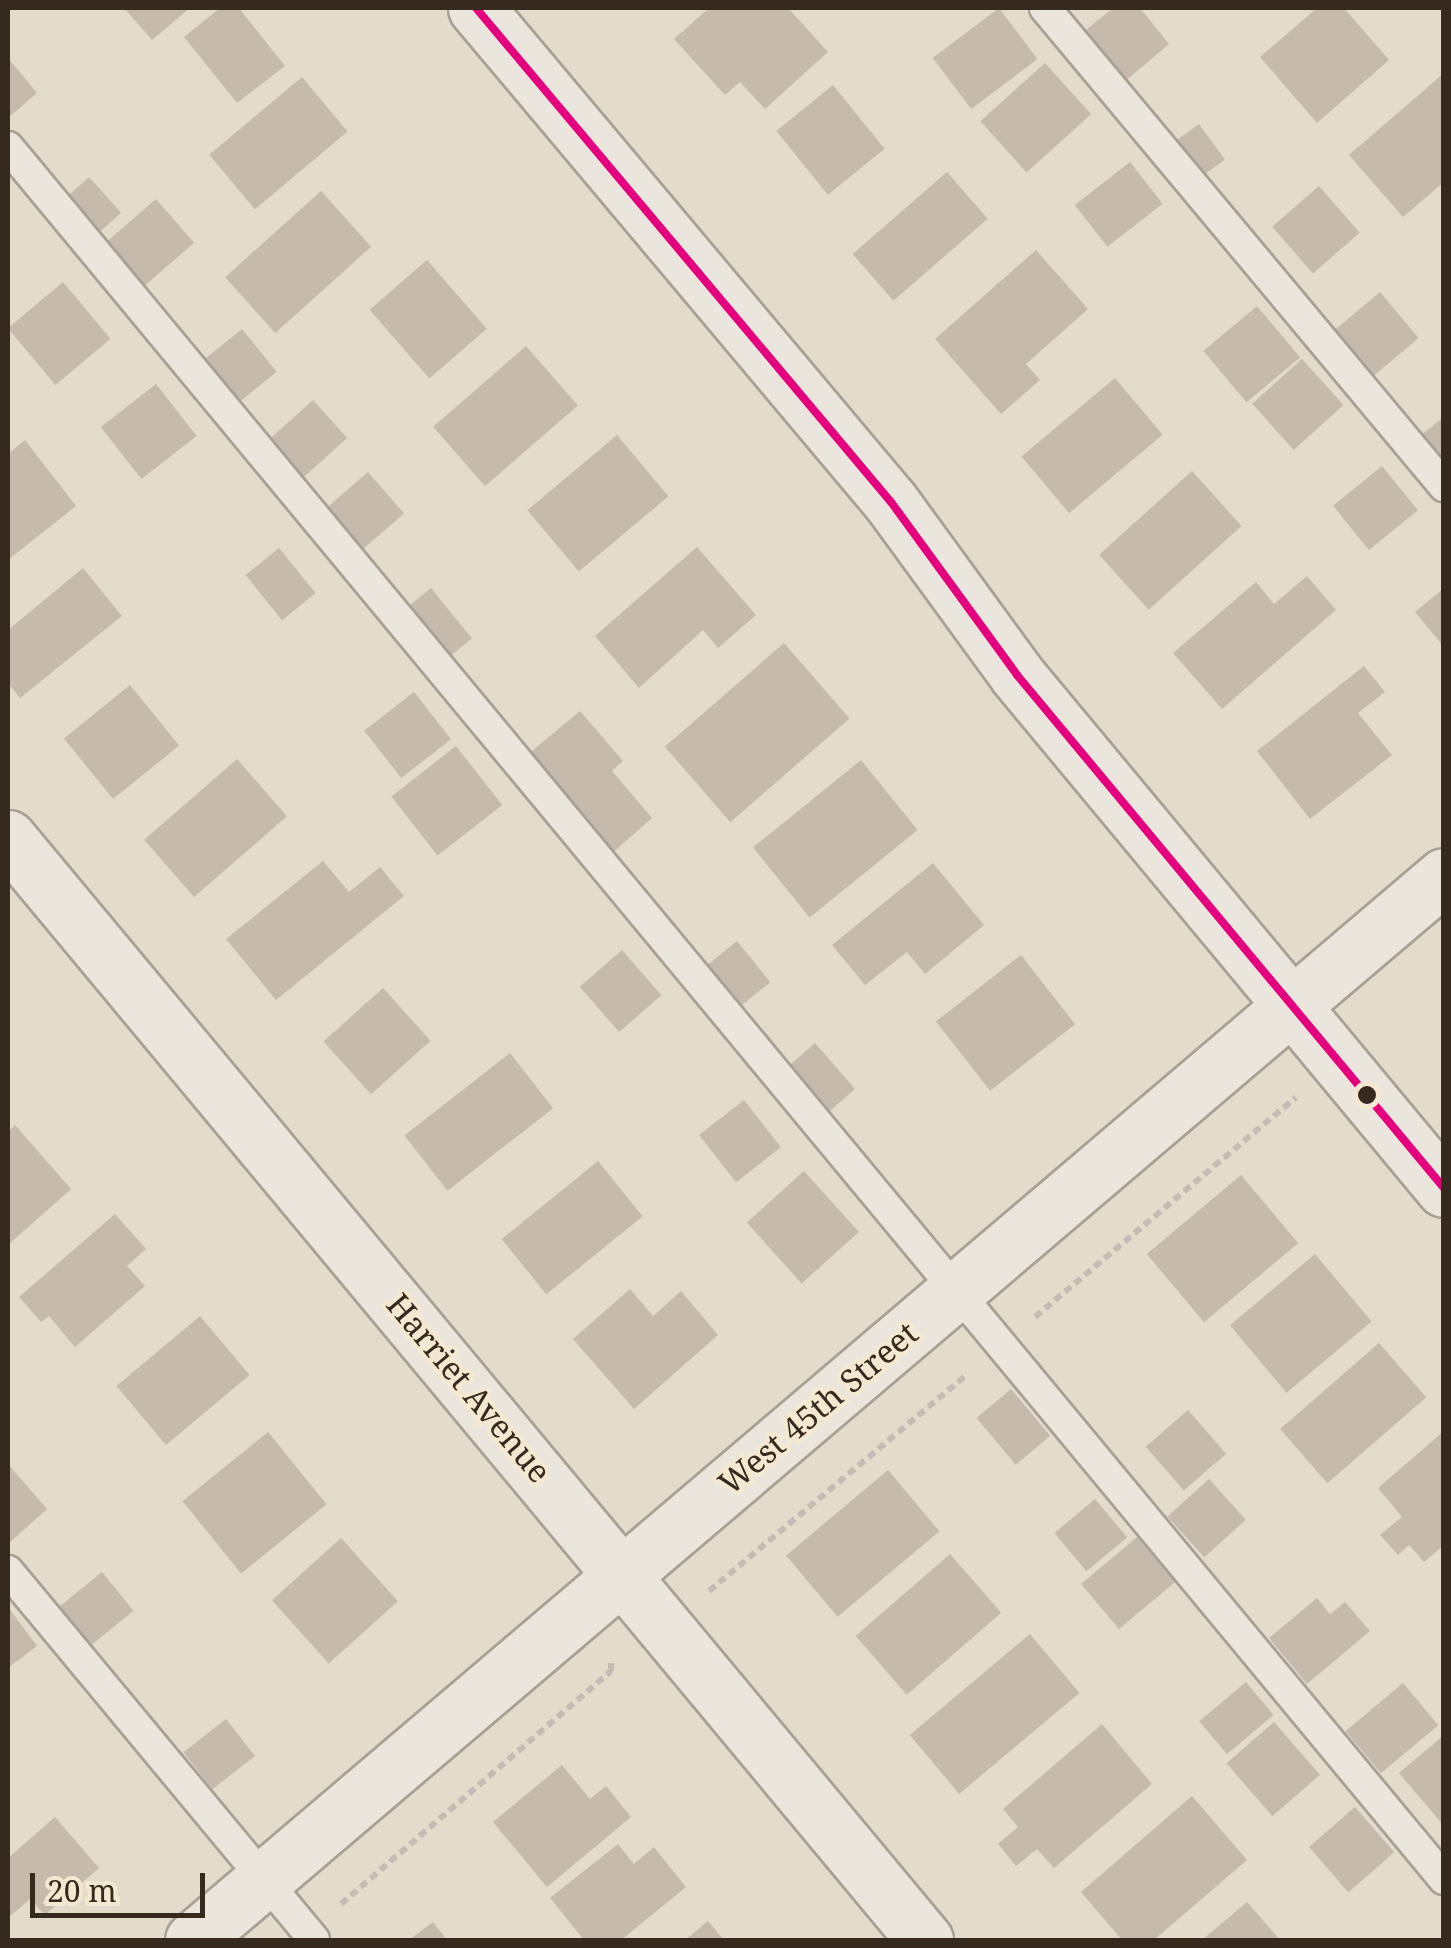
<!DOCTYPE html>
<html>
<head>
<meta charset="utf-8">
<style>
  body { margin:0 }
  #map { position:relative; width:1451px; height:1948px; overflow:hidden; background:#e3dccb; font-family:"Noto Serif",serif }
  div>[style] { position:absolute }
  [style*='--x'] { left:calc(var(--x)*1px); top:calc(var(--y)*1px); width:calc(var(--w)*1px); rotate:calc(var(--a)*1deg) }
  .building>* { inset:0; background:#c6baac; transform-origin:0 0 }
  .path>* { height:6px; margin-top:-3px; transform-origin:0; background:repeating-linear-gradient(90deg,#c3bdb4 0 8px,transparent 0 13px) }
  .roads { filter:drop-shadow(2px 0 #a8a094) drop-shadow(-2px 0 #a8a094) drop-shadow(0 2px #a8a094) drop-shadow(0 -2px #a8a094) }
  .service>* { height:30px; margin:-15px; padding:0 15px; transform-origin:15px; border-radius:15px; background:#ebe6dd }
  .minor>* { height:55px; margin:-27.5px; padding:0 27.5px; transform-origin:27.5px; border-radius:27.5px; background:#ebe6dd }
  .bus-1>* { height:8px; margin:-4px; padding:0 4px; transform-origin:4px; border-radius:4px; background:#e5007d }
  .dots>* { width:28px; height:28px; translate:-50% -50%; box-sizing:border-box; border:5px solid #f4e9d0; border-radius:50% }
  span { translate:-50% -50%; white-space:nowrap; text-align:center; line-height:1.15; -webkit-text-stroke:8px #f4e9d0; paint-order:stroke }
  .street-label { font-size:32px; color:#36291d }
  .frame { position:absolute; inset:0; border:10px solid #36291d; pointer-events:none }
  .scale { position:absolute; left:30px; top:1873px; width:175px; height:45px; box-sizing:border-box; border:5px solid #36291d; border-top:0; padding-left:12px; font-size:30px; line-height:35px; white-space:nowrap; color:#36291d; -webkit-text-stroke:8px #f4e9d0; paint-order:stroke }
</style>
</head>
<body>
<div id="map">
  <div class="building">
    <i style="clip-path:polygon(124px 8px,190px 8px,152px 40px)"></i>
    <i style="clip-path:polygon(220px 8px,239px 8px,285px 66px,237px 103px,184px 37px)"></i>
    <i style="clip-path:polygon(709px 8px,788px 8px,828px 52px,765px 109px,740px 82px,725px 95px,674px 39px)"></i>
    <i style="left:999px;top:8px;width:64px;height:83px;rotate:53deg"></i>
    <i style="clip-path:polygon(1113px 8px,1140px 8px,1169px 44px,1117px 88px,1076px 38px)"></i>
    <i style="clip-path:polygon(1317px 8px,1344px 8px,1389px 60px,1317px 123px,1260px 57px)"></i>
    <i style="clip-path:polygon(8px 58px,37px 93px,8px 118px)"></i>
    <i style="left:1045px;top:63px;width:69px;height:87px;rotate:48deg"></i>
    <i style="clip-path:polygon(1444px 73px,1444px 182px,1403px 217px,1349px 155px)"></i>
    <i style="left:302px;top:77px;width:71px;height:121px;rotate:50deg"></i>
    <i style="left:833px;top:85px;width:82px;height:73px;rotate:51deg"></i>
    <i style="left:1199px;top:124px;width:44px;height:38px;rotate:54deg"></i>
    <i style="left:1130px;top:162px;width:53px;height:70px;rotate:52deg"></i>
    <i style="left:947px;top:172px;width:62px;height:125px;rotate:49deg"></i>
    <i style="left:89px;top:177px;width:48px;height:36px;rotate:48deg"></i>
    <i style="left:1319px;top:186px;width:62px;height:62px;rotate:49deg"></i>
    <i style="left:321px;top:191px;width:75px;height:129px;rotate:48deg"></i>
    <i style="left:156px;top:199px;width:58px;height:69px;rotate:49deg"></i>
    <i style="clip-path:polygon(1036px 250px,1088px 309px,1026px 364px,1040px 380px,1001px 414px,935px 339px)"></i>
    <i style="left:427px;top:260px;width:91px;height:76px;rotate:49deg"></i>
    <i style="left:63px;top:282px;width:74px;height:72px;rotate:50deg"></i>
    <i style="left:1380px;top:292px;width:60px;height:66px;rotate:50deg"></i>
    <i style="left:1257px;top:306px;width:67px;height:70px;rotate:50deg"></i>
    <i style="left:242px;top:329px;width:55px;height:55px;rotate:51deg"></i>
    <i style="left:526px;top:346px;width:79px;height:123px;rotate:49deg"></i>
    <i style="left:1302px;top:359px;width:62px;height:67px;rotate:48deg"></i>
    <i style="left:1115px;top:378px;width:74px;height:122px;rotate:50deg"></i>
    <i style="left:156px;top:384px;width:66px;height:70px;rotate:52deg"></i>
    <i style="left:313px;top:400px;width:51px;height:64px;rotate:48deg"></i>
    <i style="clip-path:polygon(1444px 417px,1444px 481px,1412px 442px)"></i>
    <i style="left:617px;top:435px;width:80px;height:117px;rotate:50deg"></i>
    <i style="clip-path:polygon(25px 440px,76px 506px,8px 560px,8px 454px)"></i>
    <i style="left:1382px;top:466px;width:57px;height:63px;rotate:51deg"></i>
    <i style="left:1192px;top:471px;width:74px;height:125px;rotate:48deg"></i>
    <i style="left:368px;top:472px;width:55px;height:55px;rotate:49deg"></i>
    <i style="clip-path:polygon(697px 547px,756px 615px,718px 648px,703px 630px,639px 688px,595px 636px)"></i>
    <i style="left:279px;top:548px;width:58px;height:43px;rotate:51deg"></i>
    <i style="clip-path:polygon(83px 568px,122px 616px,20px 698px,8px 683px,8px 630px)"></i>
    <i style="clip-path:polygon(1307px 576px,1336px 610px,1222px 709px,1173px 653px,1256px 582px,1274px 604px)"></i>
    <i style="left:431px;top:588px;width:65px;height:30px;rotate:51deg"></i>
    <i style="clip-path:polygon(1444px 588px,1444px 647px,1415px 612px)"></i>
    <i style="left:784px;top:643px;width:100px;height:158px;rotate:49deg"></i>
    <i style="clip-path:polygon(1364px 666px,1385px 692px,1358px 713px,1392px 755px,1310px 819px,1257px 751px)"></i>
    <i style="left:130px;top:685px;width:78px;height:85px;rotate:51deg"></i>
    <i style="left:414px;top:692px;width:60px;height:63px;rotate:52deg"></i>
    <i style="clip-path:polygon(580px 711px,623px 761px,612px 771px,652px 818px,610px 855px,526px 756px)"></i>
    <i style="left:456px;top:746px;width:75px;height:82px;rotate:52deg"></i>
    <i style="left:237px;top:759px;width:76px;height:123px;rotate:49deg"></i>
    <i style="left:861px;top:760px;width:90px;height:139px;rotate:51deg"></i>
    <i style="clip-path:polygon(323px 861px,349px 892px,380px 867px,404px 896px,276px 1000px,226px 939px)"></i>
    <i style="clip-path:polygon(933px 863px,984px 925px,925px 974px,907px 952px,865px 985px,832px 945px)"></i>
    <i style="left:737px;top:941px;width:53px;height:53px;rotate:51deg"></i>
    <i style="left:622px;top:950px;width:60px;height:56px;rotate:49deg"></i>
    <i style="left:1021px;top:955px;width:88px;height:108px;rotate:52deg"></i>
    <i style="left:383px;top:988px;width:71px;height:80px;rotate:48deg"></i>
    <i style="left:815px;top:1043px;width:61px;height:49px;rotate:49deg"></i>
    <i style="left:510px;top:1053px;width:70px;height:134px;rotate:52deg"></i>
    <i style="left:744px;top:1100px;width:60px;height:57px;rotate:52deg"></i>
    <i style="clip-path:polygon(15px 1125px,71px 1189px,8px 1245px,8px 1132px)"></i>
    <i style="left:598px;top:1161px;width:71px;height:124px;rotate:51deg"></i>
    <i style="left:804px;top:1171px;width:82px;height:77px;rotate:48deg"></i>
    <i style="left:1241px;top:1175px;width:89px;height:123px;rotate:50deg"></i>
    <i style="clip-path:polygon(115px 1214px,146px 1249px,127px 1266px,145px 1286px,75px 1347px,49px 1316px,41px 1322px,19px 1297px)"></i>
    <i style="left:1315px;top:1254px;width:88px;height:111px;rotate:50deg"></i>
    <i style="clip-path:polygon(630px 1289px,653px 1316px,681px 1291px,718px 1335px,634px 1409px,573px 1339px)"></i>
    <i style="left:200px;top:1316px;width:77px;height:109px;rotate:50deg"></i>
    <i style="left:1379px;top:1343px;width:72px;height:131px;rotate:49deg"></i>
    <i style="left:1011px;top:1389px;width:61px;height:45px;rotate:50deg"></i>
    <i style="left:1188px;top:1410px;width:58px;height:56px;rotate:49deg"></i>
    <i style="clip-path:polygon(1444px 1431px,1444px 1545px,1424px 1562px,1409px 1545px,1398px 1555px,1380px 1535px,1402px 1517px,1378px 1488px)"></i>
    <i style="left:268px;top:1432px;width:93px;height:110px;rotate:51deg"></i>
    <i style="clip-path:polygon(8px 1464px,47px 1509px,8px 1544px)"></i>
    <i style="left:888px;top:1470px;width:80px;height:133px;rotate:50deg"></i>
    <i style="left:1209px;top:1479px;width:55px;height:56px;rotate:48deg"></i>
    <i style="left:1095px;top:1499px;width:50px;height:53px;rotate:50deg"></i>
    <i style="left:1137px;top:1537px;width:59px;height:73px;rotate:50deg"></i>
    <i style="left:341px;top:1538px;width:85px;height:93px;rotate:48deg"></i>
    <i style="left:950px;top:1554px;width:78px;height:125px;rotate:49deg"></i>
    <i style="left:102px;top:1572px;width:50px;height:59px;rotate:51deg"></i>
    <i style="clip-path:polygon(1317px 1598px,1330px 1614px,1345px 1602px,1370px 1631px,1307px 1684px,1269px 1638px)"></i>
    <i style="clip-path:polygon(8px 1607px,37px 1646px,8px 1668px)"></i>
    <i style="left:1030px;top:1634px;width:77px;height:157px;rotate:50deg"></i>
    <i style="left:1246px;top:1682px;width:43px;height:61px;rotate:50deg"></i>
    <i style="left:1403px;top:1683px;width:55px;height:75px;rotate:50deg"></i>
    <i style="left:226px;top:1719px;width:47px;height:54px;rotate:52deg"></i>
    <i style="left:1274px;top:1722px;width:70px;height:63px;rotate:49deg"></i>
    <i style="clip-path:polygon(1102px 1724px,1152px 1784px,1054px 1868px,1037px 1849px,1016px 1866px,998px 1844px,1018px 1827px,1003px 1809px)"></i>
    <i style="clip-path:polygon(1444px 1735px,1444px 1826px,1399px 1773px)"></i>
    <i style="clip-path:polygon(562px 1765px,590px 1799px,606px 1786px,631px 1817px,547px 1887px,493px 1822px)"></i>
    <i style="clip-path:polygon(1192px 1796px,1247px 1860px,1154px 1940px,1122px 1940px,1081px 1892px)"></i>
    <i style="left:1355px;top:1807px;width:60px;height:61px;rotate:49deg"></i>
    <i style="clip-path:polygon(55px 1817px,99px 1868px,45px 1915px,30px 1899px,8px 1918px,8px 1858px)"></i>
    <i style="clip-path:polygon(618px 1844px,634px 1864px,654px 1847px,686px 1887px,621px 1940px,584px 1940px,550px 1898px)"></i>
    <i style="clip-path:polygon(1247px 1902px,1280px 1940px,1202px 1940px)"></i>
    <i style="clip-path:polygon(708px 1921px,724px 1940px,685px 1940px)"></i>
    <i style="clip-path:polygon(433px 1922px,447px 1940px,409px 1940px)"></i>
  </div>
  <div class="path">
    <i style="--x:1035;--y:1317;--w:341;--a:-40.1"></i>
    <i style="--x:709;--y:1591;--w:338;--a:-40"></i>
    <i style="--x:341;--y:1904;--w:357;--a:-40.8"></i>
    <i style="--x:611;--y:1671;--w:8;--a:-90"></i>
  </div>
  <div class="roads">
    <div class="service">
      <i style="--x:1045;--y:8;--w:623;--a:50.15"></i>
      <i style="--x:8;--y:147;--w:2250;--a:50.34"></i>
      <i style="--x:8;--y:1571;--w:479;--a:50.3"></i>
    </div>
    <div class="minor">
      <i style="--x:476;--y:8;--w:645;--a:49.97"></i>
      <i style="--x:891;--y:502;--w:214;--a:53.9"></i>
      <i style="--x:1017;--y:675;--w:668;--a:50.28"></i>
      <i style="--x:8;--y:838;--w:1434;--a:50.24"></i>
      <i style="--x:193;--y:1940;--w:1642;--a:-40.38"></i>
    </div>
  </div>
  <div class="bus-1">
    <i style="--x:476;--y:8;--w:645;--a:49.97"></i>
    <i style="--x:891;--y:502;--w:214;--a:53.9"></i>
    <i style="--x:1017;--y:675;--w:667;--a:50.23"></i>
  </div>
  <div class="dots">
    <i style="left:1367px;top:1095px;background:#36291d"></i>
  </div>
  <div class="street-label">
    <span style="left:469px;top:1388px;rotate:50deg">Harriet Avenue</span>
    <span style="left:818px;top:1408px;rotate:-40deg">West 45th Street</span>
  </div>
  <div class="frame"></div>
  <div class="scale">20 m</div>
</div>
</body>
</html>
